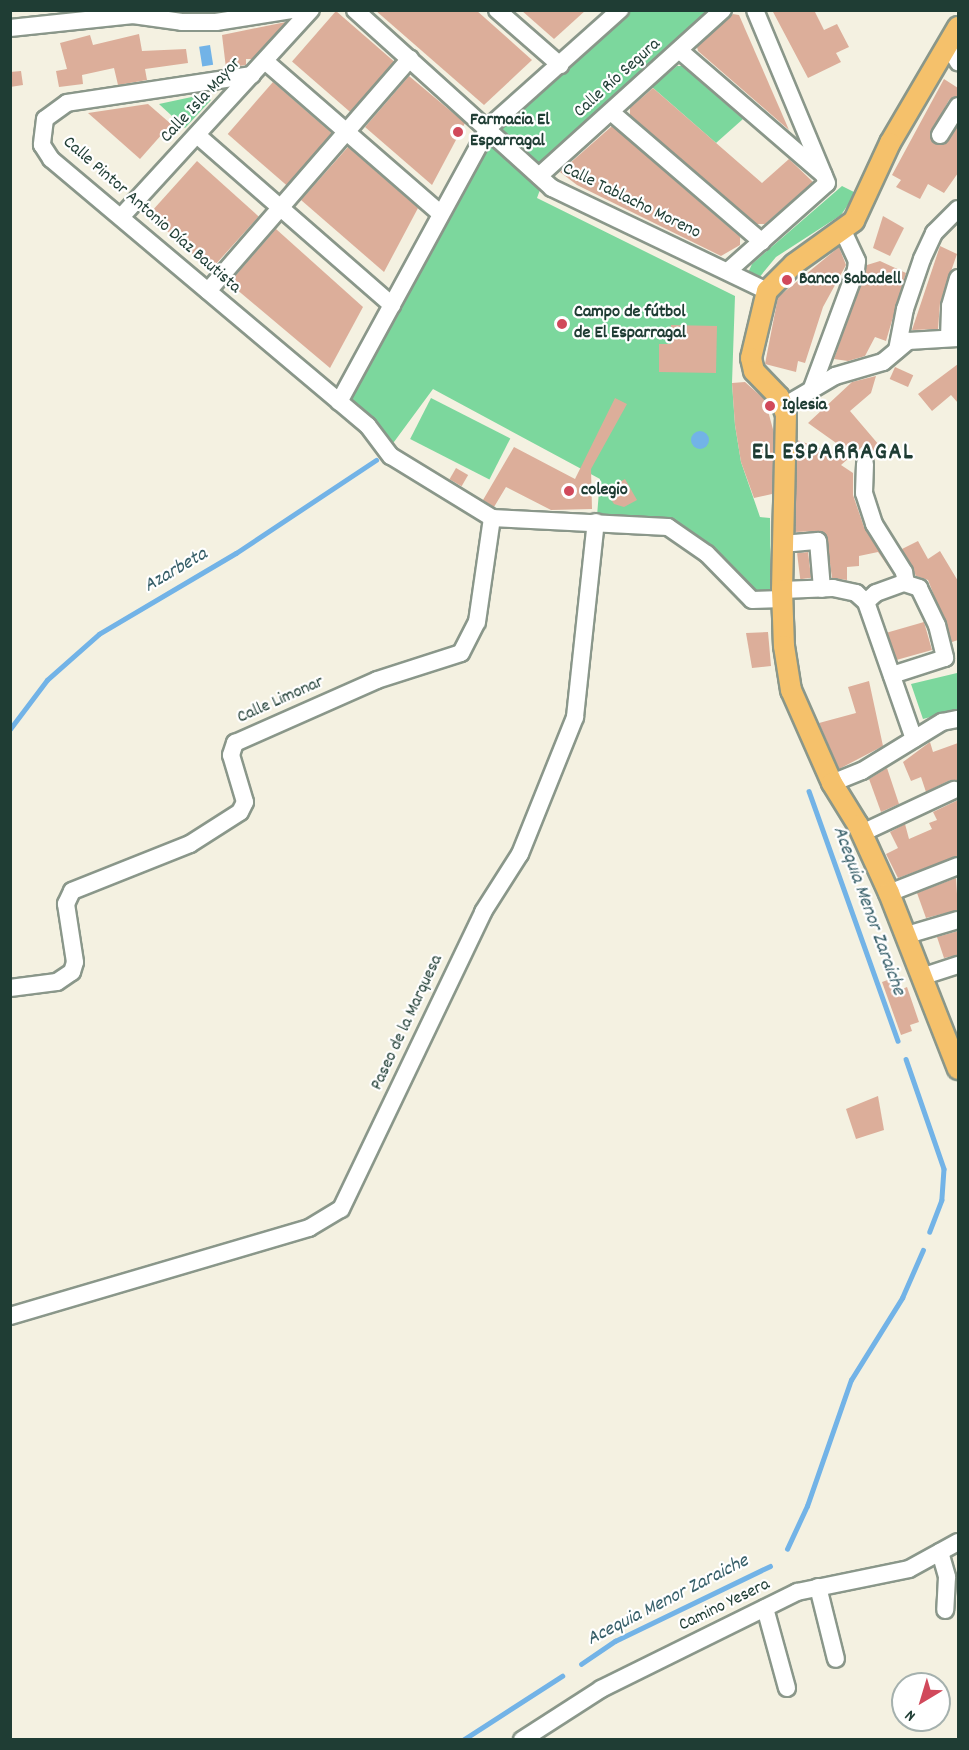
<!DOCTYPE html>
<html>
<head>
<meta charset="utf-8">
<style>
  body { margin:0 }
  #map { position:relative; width:969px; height:1750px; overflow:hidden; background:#f4f1e1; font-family:Dekko,sans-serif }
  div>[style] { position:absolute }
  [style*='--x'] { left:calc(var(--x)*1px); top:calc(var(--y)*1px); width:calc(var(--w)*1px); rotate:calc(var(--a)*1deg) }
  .green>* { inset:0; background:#7cd79d; transform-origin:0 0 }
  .water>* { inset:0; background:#72b3e7; transform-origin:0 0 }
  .round { border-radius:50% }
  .stream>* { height:4.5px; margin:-2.25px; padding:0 2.25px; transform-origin:2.25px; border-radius:2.25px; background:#72b3e7 }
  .building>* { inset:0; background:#dcae9a; transform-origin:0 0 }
  .roads { filter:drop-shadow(2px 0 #8a978a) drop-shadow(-2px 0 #8a978a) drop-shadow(0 2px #8a978a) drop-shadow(0 -2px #8a978a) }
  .minor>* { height:16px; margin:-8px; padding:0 8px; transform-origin:8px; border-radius:8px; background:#fff }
  .major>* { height:20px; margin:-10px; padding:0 10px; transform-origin:10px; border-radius:10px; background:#f5c16b }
  .dots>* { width:16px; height:16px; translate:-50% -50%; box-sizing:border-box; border:3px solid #fff; border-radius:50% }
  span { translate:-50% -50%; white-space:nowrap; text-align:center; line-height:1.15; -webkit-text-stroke:4.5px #fff; paint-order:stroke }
  .street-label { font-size:18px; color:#1f3d34 }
  .poi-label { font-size:18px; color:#1f3d34; font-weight:700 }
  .left { translate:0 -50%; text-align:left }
  .water-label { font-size:20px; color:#38606a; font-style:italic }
  .district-label { font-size:24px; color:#1f3d34; font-weight:700; letter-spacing:1.5px }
  .frame { position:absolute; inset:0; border:12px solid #1f3d34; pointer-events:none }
  .north { position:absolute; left:891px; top:1672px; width:60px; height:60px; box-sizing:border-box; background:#fff; border:2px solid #a5b1ae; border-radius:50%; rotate:218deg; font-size:16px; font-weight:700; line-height:24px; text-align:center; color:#1f3d34 }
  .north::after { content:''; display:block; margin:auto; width:21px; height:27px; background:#d1495b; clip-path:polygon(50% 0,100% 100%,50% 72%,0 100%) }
</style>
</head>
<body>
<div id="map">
  <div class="green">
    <i style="clip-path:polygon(631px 11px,713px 11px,539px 165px,502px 129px)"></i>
    <i style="clip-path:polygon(677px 66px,682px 66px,743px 119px,716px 143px,652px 87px)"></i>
    <i style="clip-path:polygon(201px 95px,211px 100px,185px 128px,159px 104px)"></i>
    <i style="clip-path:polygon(487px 145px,495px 145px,541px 187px,537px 198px,735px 296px,732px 383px,735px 425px,741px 462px,760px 517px,770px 518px,771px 591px,754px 592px,705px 542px,677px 524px,651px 517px,597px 516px,600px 479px,433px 389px,391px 446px,380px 428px,348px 401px)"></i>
    <i style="clip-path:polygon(842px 186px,856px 193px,841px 215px,776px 257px,758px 279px,748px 273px,752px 264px)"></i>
    <i style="left:431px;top:398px;width:89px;height:46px;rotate:27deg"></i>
    <i style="clip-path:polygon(958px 663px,958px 710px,923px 719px,911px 684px,957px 673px)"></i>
  </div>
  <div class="water">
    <i style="left:210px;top:45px;width:20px;height:11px;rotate:81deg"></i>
    <i class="round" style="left:691px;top:431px;width:18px;height:18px"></i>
  </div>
  <div class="stream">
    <i style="--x:10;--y:729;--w:61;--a:-52.9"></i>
    <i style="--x:47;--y:680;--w:69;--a:-41.5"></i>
    <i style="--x:99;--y:634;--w:159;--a:-30.6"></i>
    <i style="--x:236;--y:553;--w:168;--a:-33.6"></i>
    <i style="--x:809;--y:791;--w:265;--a:70.4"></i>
    <i style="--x:906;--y:1059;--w:116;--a:70.9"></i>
    <i style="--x:944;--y:1169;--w:31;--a:94"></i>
    <i style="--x:942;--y:1200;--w:34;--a:111"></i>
    <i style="--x:787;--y:1549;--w:47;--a:-65.1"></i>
    <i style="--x:807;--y:1506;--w:133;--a:-70.8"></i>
    <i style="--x:851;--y:1380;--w:97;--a:-58.1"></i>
    <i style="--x:902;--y:1298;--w:52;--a:-66.4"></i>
    <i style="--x:581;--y:1664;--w:41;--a:-34.1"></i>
    <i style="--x:615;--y:1641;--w:172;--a:-25.8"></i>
    <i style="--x:463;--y:1740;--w:118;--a:-32.9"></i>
  </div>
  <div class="building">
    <i style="clip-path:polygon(375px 10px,476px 10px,532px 60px,484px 105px)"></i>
    <i style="clip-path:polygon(521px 10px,586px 10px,554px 39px)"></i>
    <i style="clip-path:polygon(772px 10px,814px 10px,824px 30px,837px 24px,849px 47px,836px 53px,841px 62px,808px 78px)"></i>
    <i style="left:336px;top:11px;width:77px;height:67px;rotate:41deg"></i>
    <i style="clip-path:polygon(733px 14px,739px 15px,789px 130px,698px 51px,697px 47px)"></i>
    <i style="clip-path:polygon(286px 22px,252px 59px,246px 59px,246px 65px,226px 68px,222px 35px)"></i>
    <i style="clip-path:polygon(139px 34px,142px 51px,186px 49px,188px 63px,145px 69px,147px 80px,118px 85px,114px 68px,82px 75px,83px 84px,59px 87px,56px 71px,67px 69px,60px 43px,90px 35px,93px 45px)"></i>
    <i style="clip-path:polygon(21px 71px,23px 85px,10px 87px,10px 72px)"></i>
    <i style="clip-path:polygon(409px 76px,465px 123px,432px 185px,365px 127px)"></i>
    <i style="clip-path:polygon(944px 79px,958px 88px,958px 96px,949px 100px,930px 135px,935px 144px,944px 144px,958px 125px,958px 173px,944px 193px,928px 184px,920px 199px,896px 187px,901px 180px,892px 175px)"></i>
    <i style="left:273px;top:82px;width:78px;height:69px;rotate:41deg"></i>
    <i style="clip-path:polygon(653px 88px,762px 183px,789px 159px,813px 182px,765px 224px,757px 224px,630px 115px,630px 108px)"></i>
    <i style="clip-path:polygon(148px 104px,171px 124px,140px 159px,88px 113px)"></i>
    <i style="clip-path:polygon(612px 126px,740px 237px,740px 245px,721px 256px,577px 185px,560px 172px)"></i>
    <i style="clip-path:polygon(348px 147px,418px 208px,384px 272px,301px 200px)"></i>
    <i style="left:197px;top:161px;width:83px;height:72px;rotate:42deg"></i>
    <i style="clip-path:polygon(883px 216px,904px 228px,890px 256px,873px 248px)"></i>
    <i style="clip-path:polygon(276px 229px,363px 307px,330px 368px,229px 283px)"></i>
    <i style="clip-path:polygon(940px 246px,957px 254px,940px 303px,938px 329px,912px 330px)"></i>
    <i style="clip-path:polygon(839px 247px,846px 265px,823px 307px,805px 363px,798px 361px,796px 372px,765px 364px,778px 297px)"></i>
    <i style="clip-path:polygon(880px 261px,906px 273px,886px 341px,875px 337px,865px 356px,848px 361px,834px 359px,867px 265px)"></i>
    <i style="clip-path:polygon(671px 325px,717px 326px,716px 373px,659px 372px,659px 344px,671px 344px)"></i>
    <i style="clip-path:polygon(958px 364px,958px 403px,951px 395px,932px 411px,918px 394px)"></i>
    <i style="left:895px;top:367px;width:20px;height:13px;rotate:24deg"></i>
    <i style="clip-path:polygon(876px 376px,871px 393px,850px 411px,879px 445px,869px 455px,862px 447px,853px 455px,808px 423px,852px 382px)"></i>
    <i style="clip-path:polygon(745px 382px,765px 400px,774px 433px,772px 494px,754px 498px,741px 462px,735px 425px,732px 383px)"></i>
    <i style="clip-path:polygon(615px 398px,627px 404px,591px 469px,592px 509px,551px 510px,506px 487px,494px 507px,483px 500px,514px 447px,575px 479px)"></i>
    <i style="clip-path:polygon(797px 440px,849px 458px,841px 465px,853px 473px,853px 495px,864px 527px,894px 575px,878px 552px,859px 556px,859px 566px,847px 567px,847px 580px,832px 578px,826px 535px,818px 531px,795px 532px)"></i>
    <i style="left:456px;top:468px;width:14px;height:13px;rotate:30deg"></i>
    <i style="clip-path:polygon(625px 479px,637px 500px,624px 507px,614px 504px,605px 490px)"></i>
    <i style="clip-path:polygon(918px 541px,928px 559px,940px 551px,958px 581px,958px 640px,952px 642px,928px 580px,916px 576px,902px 549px)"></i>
    <i style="left:808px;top:552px;width:26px;height:11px;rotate:83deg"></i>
    <i style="left:924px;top:622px;width:29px;height:38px;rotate:74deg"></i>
    <i style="clip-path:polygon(768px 632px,771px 666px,752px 668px,746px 633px)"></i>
    <i style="clip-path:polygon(869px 681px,883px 746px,839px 769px,819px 723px,856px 713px,848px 687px)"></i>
    <i style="clip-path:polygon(930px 742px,933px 752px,958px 743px,958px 781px,950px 780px,926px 792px,921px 777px,911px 781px,903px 762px)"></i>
    <i style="clip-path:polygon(887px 768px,899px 804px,881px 812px,869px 779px)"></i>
    <i style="clip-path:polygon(958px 800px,958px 856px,898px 878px,886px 854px,898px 848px,890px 832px,905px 824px,909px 839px,932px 829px,929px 823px,937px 820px,933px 812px)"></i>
    <i style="clip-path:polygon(956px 878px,958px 910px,926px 918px,917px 893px)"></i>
    <i style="clip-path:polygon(958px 931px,958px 955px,944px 958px,937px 937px)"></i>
    <i style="clip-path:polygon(893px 978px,898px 991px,907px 987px,919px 1022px,910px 1025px,912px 1031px,901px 1035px,882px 982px)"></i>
    <i style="clip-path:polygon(878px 1096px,884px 1130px,856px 1139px,846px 1109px)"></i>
  </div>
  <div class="roads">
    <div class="minor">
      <i style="--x:355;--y:10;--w:266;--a:42.1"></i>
      <i style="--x:552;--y:188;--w:238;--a:25.6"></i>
      <i style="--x:497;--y:10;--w:84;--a:41.1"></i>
      <i style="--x:10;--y:28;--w:124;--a:-6"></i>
      <i style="--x:133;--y:15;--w:49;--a:8.1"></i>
      <i style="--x:182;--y:22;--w:34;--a:0"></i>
      <i style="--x:216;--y:22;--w:78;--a:-8.9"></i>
      <i style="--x:948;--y:44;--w:21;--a:61"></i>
      <i style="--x:679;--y:50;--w:191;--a:40.8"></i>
      <i style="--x:265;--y:61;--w:233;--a:41"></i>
      <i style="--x:252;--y:75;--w:187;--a:171.4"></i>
      <i style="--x:67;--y:103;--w:27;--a:144"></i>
      <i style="--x:45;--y:119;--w:26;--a:97"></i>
      <i style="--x:42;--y:145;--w:17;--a:57"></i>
      <i style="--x:51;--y:159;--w:414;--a:40.1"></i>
      <i style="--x:368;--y:426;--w:38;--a:53"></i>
      <i style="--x:391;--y:456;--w:119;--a:31.5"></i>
      <i style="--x:492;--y:518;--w:176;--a:2.9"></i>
      <i style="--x:668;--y:527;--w:47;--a:34.7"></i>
      <i style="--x:707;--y:554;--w:64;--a:45.6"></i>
      <i style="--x:752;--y:600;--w:30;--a:-2"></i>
      <i style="--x:611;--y:112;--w:199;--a:40.7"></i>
      <i style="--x:197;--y:135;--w:259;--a:41.1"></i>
      <i style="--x:940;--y:135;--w:34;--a:-58"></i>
      <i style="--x:539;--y:176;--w:248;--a:-42.1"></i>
      <i style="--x:121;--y:217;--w:281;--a:-47.5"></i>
      <i style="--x:728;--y:271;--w:132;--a:-41.6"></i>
      <i style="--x:827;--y:183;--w:187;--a:-112.6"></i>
      <i style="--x:208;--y:291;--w:308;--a:-49"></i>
      <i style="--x:949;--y:338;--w:32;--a:-88"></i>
      <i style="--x:950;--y:306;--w:29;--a:-74"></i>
      <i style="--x:897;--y:350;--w:42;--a:-79"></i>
      <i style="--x:905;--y:309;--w:53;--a:-71.2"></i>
      <i style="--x:922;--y:259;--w:29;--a:-65"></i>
      <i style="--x:934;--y:233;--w:34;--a:-45"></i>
      <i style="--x:812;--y:388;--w:126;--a:-69.6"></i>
      <i style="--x:856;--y:270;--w:9;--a:-84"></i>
      <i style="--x:857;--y:261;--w:33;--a:-115"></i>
      <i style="--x:339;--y:402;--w:313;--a:-61.4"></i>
      <i style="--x:489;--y:127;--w:176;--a:-41.8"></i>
      <i style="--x:784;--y:406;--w:59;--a:-30.5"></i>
      <i style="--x:835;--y:376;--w:50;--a:-16.3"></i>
      <i style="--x:883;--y:362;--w:33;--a:-40"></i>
      <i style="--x:908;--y:341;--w:50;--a:-3.4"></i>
      <i style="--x:865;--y:464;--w:29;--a:92"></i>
      <i style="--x:864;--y:493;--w:33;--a:72"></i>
      <i style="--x:874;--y:524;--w:57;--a:58"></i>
      <i style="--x:904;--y:572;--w:11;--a:80"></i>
      <i style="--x:782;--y:544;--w:36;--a:-5"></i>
      <i style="--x:818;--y:541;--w:48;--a:85.2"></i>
      <i style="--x:782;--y:590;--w:51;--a:-2.2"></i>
      <i style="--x:833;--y:588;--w:24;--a:12"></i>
      <i style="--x:856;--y:593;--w:13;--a:42"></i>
      <i style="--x:866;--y:602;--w:145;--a:70.7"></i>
      <i style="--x:866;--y:602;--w:13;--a:-42"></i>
      <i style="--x:876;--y:593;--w:30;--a:-20"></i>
      <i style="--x:904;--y:583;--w:16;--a:18"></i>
      <i style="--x:919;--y:588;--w:41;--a:64.1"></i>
      <i style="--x:937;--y:625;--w:34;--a:76"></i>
      <i style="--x:945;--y:658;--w:56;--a:162.2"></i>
      <i style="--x:832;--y:783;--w:32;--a:-22"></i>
      <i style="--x:862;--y:771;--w:94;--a:-31.5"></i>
      <i style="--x:942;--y:722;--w:16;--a:-11"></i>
      <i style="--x:862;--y:833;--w:102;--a:-25.1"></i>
      <i style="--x:889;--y:893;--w:74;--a:-21.4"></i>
      <i style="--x:907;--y:935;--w:53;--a:-16.4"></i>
      <i style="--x:924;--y:976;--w:36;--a:-18"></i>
      <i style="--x:10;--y:988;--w:47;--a:-7.3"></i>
      <i style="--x:57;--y:982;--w:18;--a:-34"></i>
      <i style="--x:72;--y:972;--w:10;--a:-73"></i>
      <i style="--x:75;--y:962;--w:59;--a:-98.8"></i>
      <i style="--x:66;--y:904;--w:14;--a:-65"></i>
      <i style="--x:72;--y:891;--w:127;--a:-21.7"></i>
      <i style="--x:190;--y:844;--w:59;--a:-32.6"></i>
      <i style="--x:240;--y:812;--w:11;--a:-63"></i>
      <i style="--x:245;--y:802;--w:49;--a:-106.6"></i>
      <i style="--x:231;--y:755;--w:13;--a:-72"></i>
      <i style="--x:235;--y:743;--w:155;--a:-23.9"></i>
      <i style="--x:377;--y:680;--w:88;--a:-17.8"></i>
      <i style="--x:461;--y:653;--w:35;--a:-63"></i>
      <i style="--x:477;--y:622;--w:105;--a:-81.8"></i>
      <i style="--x:10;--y:1316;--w:312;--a:-16.4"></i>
      <i style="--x:309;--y:1228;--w:37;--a:-31"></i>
      <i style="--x:341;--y:1209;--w:329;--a:-64.4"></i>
      <i style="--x:483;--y:912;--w:69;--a:-57.5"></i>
      <i style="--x:520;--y:854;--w:148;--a:-68.1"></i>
      <i style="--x:575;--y:717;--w:196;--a:-83.9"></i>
      <i style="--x:940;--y:1552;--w:26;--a:74"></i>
      <i style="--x:947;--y:1577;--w:33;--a:93"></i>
      <i style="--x:818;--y:1587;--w:74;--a:76"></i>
      <i style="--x:765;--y:1608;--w:83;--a:74.6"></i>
      <i style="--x:522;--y:1740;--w:94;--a:-32.8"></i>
      <i style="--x:601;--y:1689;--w:219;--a:-26.3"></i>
      <i style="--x:797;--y:1592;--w:114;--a:-11.6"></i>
      <i style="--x:909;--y:1569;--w:56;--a:-28.9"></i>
    </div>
    <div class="major">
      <i style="--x:958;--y:27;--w:134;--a:120.4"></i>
      <i style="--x:890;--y:143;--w:86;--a:114.8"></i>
      <i style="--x:854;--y:221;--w:74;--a:144.4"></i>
      <i style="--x:794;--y:264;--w:38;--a:135"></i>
      <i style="--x:767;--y:291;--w:69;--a:103.4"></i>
      <i style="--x:751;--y:358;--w:13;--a:77"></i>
      <i style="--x:754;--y:371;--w:36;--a:46"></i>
      <i style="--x:779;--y:397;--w:18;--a:68"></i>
      <i style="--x:786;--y:414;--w:176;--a:91.3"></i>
      <i style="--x:782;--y:590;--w:56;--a:88"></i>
      <i style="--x:784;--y:646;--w:45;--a:81"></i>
      <i style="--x:791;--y:690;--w:102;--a:66.2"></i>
      <i style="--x:832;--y:783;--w:49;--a:58.2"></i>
      <i style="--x:858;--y:825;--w:75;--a:65.5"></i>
      <i style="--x:889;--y:893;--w:189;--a:68.6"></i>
    </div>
  </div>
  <div class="dots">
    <i style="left:458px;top:132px;background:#d1495b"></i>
    <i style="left:787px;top:280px;background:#d1495b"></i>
    <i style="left:562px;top:324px;background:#d1495b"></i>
    <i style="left:770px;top:406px;background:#d1495b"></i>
    <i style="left:569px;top:491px;background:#d1495b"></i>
  </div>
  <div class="street-label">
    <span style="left:618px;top:79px;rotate:-42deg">Calle Río Segura</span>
    <span style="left:202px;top:101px;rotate:-47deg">Calle Isla Mayor</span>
    <span style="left:631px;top:202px;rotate:26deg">Calle Tablacho Moreno</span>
    <span style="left:151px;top:216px;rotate:41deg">Calle Pintor Antonio Díaz Bautista</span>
    <span style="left:281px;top:701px;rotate:-24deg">Calle Limonar</span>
    <span style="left:408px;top:1023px;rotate:-65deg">Paseo de la Marquesa</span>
    <span style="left:725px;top:1606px;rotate:-26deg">Camino Yesera</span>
  </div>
  <div class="poi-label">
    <span class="left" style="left:470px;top:132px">Farmacia El<br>Esparragal</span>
    <span class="left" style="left:799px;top:280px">Banco Sabadell</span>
    <span class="left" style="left:574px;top:324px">Campo de fútbol<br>de El Esparragal</span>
    <span class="left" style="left:782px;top:406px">Iglesia</span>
    <span class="left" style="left:581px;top:491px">colegio</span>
  </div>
  <div class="water-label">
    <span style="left:176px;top:571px;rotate:-30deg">Azarbeta</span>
    <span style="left:868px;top:911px;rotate:70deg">Acequia Menor Zaraiche</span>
    <span style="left:668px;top:1601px;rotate:-27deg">Acequia Menor Zaraiche</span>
  </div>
  <div class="district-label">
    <span style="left:833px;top:454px">EL ESPARRAGAL</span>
  </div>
  <div class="frame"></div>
  <div class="north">N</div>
</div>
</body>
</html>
